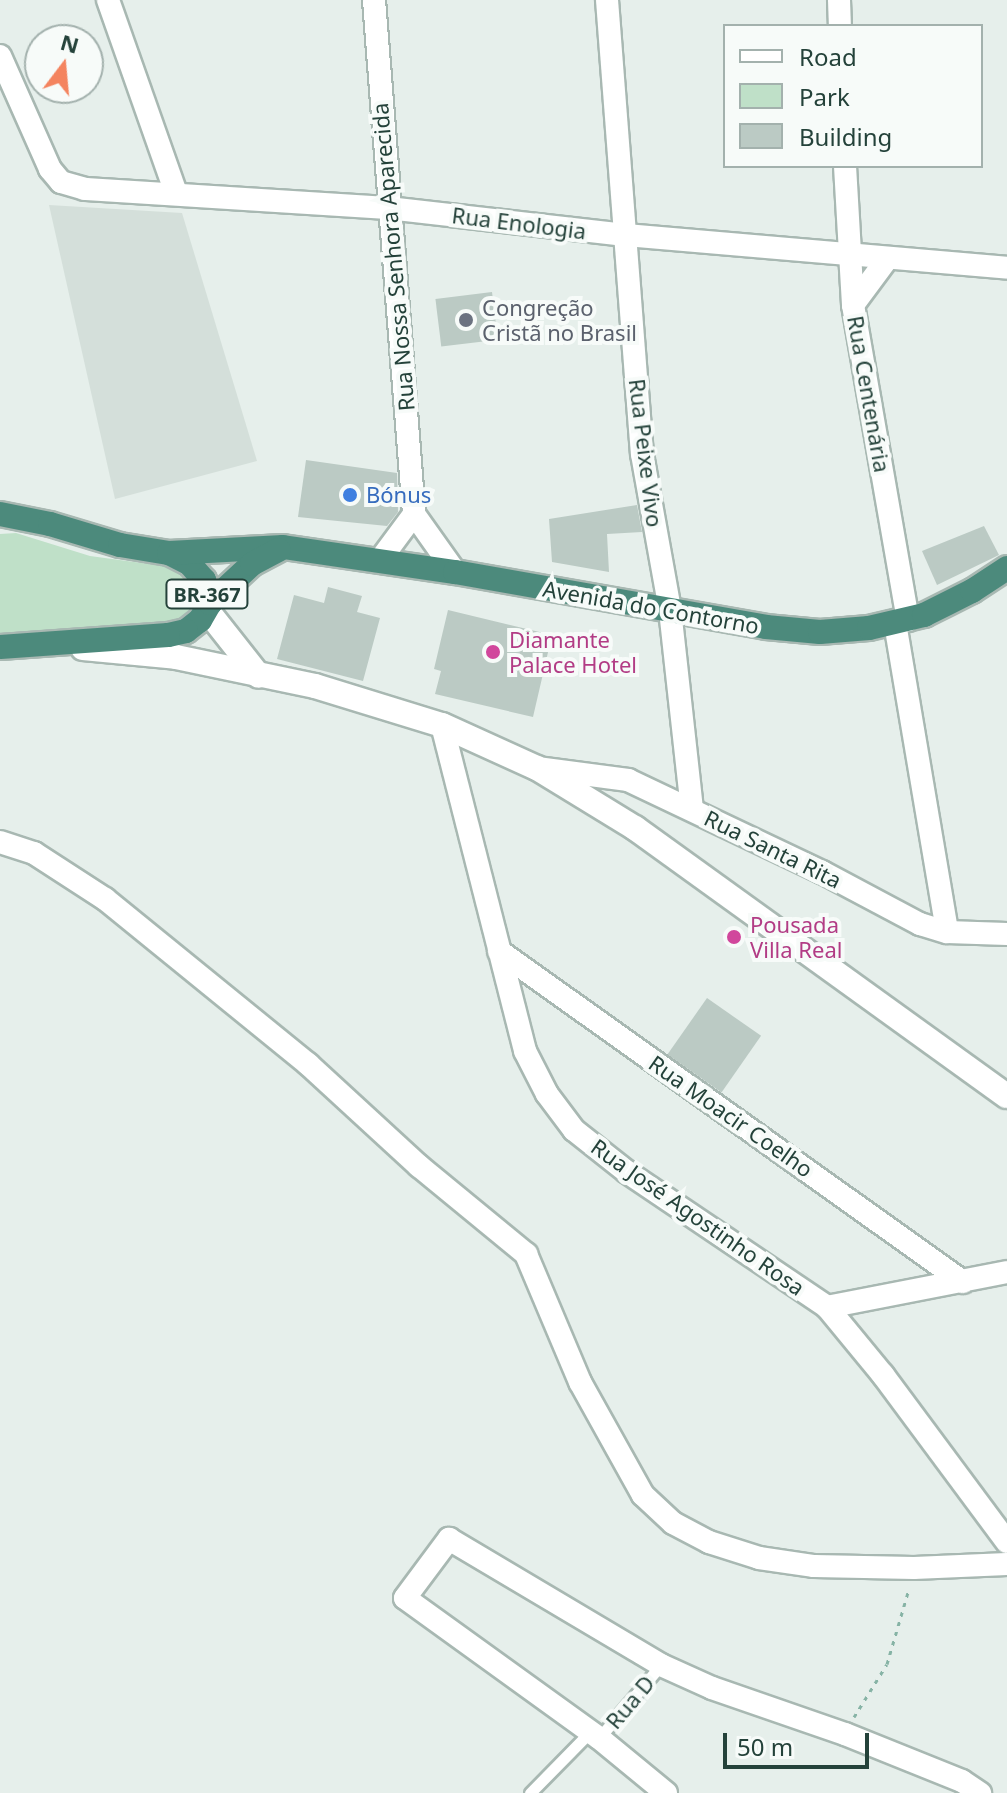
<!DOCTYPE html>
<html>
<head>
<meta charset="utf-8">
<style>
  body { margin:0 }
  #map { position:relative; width:1007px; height:1793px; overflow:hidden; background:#e6efeb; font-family:"Noto Sans",sans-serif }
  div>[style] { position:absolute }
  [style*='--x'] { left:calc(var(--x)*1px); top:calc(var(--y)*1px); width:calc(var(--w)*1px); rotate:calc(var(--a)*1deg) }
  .built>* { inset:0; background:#d4dfda }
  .green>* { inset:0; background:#bfe0c8 }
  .building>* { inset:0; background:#bbcac4; transform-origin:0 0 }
  .path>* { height:3px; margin-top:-1.5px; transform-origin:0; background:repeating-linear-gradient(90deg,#86b3a5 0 4px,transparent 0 10px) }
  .roads { filter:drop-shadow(2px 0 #a8b8b2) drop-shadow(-2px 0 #a8b8b2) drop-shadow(0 2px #a8b8b2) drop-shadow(0 -2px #a8b8b2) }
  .service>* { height:11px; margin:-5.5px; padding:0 5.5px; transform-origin:5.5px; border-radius:5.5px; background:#fff }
  .minor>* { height:22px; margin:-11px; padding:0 11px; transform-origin:11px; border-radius:11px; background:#fff }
  .secondary>* { height:24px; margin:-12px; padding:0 12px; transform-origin:12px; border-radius:12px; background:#fff }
  .trunk>* { height:24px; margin:-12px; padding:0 12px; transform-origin:12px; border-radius:12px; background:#4c8a7c }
  .dots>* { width:22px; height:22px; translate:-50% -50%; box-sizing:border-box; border:4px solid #f7fbf9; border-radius:50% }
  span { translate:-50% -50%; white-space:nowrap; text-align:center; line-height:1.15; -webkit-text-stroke:8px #f7fbf9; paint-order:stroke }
  .shield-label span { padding:2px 6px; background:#f7fbf9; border:2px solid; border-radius:6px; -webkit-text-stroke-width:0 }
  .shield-label { font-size:20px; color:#24423a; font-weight:700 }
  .street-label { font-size:22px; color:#24423a }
  .worship-label { font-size:22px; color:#5b616d }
  .left { translate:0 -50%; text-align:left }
  .shop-label { font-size:22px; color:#366cbe }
  .hotel-label { font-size:22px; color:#b23c85 }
  .legend { position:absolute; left:723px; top:24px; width:260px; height:144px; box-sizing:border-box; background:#f7fbf9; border:2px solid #a3b1ad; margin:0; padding:10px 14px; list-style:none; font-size:24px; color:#24423a }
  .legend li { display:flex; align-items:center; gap:16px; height:40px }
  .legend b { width:40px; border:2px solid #a3b1ad }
  .north { position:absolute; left:24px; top:24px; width:80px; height:80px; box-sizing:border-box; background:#f7fbf9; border:2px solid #a3b1ad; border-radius:50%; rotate:16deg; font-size:22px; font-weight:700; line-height:32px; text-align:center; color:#24423a }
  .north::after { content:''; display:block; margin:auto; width:28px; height:36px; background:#f4845f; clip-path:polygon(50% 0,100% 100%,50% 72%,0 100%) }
  .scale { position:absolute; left:723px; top:1733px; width:146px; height:36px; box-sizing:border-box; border:4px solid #24423a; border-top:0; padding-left:10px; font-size:24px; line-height:28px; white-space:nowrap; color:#24423a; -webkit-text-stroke:6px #f7fbf9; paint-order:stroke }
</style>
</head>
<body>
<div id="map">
  <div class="built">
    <i style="clip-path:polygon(49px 205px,182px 213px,257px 461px,115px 499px)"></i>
  </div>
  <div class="green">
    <i style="clip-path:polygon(16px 533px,90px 556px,171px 567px,195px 584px,203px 598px,196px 615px,175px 626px,0 637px,0 534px)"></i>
  </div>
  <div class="building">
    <i style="left:492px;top:292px;width:48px;height:57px;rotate:83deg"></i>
    <i style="clip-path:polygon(306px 460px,397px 473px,398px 512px,387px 526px,298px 517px)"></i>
    <i style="clip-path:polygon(637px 505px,642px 532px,607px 534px,609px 572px,552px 562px,549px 519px)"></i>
    <i style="clip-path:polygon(984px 526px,999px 555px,937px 585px,922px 551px)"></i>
    <i style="clip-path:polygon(328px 587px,362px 596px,357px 612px,380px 618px,363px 681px,277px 659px,294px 595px,324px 603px)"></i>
    <i style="clip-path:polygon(448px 610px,552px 635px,533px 717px,435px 694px,441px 671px,434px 669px)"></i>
    <i style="left:707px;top:998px;width:66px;height:69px;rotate:35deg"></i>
  </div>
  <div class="path">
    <i style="--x:854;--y:1717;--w:62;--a:-58.1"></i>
    <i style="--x:887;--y:1664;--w:78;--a:-73.7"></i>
  </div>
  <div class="roads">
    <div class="service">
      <i style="--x:599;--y:1738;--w:96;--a:-49.7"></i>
      <i style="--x:530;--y:1793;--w:86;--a:-45.5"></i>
    </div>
    <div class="minor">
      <i style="--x:108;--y:0;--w:205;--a:70.6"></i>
      <i style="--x:374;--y:0;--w:516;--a:85.55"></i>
      <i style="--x:414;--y:514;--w:71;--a:54.7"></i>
      <i style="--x:607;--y:0;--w:455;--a:85.6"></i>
      <i style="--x:642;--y:454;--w:158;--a:79.8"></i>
      <i style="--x:670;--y:610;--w:200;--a:83.7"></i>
      <i style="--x:839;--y:0;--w:26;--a:88"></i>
      <i style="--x:0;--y:56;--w:124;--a:66.1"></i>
      <i style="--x:50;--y:169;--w:17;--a:50"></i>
      <i style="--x:61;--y:182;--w:25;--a:16"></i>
      <i style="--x:85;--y:189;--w:304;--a:3.6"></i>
      <i style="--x:388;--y:208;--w:239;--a:6.5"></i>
      <i style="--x:625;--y:235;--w:383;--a:4.9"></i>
      <i style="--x:845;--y:166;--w:139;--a:86.7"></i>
      <i style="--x:853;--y:305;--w:320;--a:80.1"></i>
      <i style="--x:853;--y:305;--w:57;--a:-53.5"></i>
      <i style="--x:380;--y:560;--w:57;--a:-53.5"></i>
      <i style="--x:895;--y:623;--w:313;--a:80.4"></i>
      <i style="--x:442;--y:725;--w:336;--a:75.7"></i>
      <i style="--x:525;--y:1051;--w:48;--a:62.9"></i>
      <i style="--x:547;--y:1094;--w:45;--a:53.1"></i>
      <i style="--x:574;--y:1130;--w:68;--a:38.4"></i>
      <i style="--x:627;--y:1172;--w:241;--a:34"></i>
      <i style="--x:827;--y:1307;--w:183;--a:-11"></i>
      <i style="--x:537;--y:768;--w:92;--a:7.5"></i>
      <i style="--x:628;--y:780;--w:215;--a:25.4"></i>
      <i style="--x:822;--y:872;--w:111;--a:28"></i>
      <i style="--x:920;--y:924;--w:28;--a:17"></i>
      <i style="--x:947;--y:932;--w:60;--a:1.9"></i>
      <i style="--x:0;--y:842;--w:36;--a:18"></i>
      <i style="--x:34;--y:853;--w:85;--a:32.9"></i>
      <i style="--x:105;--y:899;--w:262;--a:39.1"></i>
      <i style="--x:308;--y:1064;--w:151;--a:42.6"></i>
      <i style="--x:419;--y:1166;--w:139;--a:39.4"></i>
      <i style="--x:526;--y:1254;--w:139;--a:67.1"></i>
      <i style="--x:580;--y:1382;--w:129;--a:60.9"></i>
      <i style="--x:643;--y:1495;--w:41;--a:43"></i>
      <i style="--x:673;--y:1523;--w:41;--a:27.8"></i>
      <i style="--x:709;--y:1542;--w:52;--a:17.7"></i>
      <i style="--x:759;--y:1558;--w:56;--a:8.3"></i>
      <i style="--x:814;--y:1566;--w:100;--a:1.1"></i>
      <i style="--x:914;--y:1568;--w:93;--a:-2.5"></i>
      <i style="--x:499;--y:951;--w:570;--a:35.5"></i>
      <i style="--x:827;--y:1307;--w:88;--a:50.5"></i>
      <i style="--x:883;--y:1375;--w:208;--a:53.4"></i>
      <i style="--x:666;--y:1793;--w:87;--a:-140.6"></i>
      <i style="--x:599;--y:1738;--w:239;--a:-144.2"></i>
      <i style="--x:405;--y:1598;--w:74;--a:-53.3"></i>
      <i style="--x:449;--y:1539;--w:247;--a:30.7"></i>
      <i style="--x:661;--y:1665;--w:56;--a:24.3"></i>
      <i style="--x:712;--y:1688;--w:141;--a:19.1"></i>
      <i style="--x:845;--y:1734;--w:126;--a:21.9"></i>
      <i style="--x:962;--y:1781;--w:22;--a:34"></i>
    </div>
    <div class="secondary">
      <i style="--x:206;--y:609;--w:85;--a:51.7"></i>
      <i style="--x:83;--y:648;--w:93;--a:5.5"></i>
      <i style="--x:176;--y:657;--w:142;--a:11.8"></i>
      <i style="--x:315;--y:686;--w:133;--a:17.1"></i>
      <i style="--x:442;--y:725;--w:104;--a:24.4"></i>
      <i style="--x:537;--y:768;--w:115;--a:31.5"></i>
      <i style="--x:635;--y:828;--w:458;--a:35.8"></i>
    </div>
    <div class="trunk">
      <i style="--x:0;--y:514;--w:51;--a:11.3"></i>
      <i style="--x:50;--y:524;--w:73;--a:16.7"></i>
      <i style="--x:120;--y:545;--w:50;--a:9.3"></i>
      <i style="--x:169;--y:553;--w:22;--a:27"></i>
      <i style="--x:189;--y:563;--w:23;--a:49"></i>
      <i style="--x:204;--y:580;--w:24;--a:75"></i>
      <i style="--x:210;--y:603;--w:20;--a:120"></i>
      <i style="--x:200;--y:620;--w:18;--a:142"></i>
      <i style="--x:186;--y:631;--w:18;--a:167"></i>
      <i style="--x:168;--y:635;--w:168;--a:175.9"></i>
      <i style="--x:169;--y:553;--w:114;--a:-3"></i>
      <i style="--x:283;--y:547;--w:174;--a:8.3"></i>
      <i style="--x:455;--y:572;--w:316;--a:10"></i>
      <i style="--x:766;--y:627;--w:54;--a:5.3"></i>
      <i style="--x:820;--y:632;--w:49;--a:-4.7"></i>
      <i style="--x:869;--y:628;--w:57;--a:-13.3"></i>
      <i style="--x:924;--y:615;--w:54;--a:-26.6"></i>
      <i style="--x:972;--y:591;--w:42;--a:-33.3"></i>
      <i style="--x:210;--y:603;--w:57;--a:-42.9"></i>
      <i style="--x:252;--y:564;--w:30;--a:-28"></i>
    </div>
  </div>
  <div class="dots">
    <i style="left:466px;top:320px;background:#6b7280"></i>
    <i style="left:350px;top:495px;background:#3f7fe0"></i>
    <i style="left:493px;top:652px;background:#d1479c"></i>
    <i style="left:734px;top:937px;background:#d1479c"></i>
  </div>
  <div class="shield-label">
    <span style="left:207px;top:594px">BR-367</span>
  </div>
  <div class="street-label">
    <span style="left:519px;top:223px;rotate:7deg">Rua Enologia</span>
    <span style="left:393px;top:257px;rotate:-95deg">Rua Nossa Senhora Aparecida</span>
    <span style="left:869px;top:394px;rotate:80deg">Rua Centenária</span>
    <span style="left:646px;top:453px;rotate:83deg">Rua Peixe Vivo</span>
    <span style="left:651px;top:607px;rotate:10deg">Avenida do Contorno</span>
    <span style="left:773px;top:849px;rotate:26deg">Rua Santa Rita</span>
    <span style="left:731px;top:1116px;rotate:35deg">Rua Moacir Coelho</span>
    <span style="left:698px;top:1217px;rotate:35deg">Rua José Agostinho Rosa</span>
    <span style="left:630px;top:1702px;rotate:-50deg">Rua D</span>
  </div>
  <div class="worship-label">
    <span class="left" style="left:482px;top:320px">Congreção<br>Cristã no Brasil</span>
  </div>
  <div class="shop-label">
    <span class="left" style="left:366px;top:495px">Bónus</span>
  </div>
  <div class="hotel-label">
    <span class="left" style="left:509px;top:652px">Diamante<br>Palace Hotel</span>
    <span class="left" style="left:750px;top:937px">Pousada<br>Villa Real</span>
  </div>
  <ul class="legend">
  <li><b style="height:10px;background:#fff"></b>Road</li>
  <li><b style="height:22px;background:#bfe0c8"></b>Park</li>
  <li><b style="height:22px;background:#bbcac4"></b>Building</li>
  </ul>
  <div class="north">N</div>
  <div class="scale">50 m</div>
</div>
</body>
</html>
